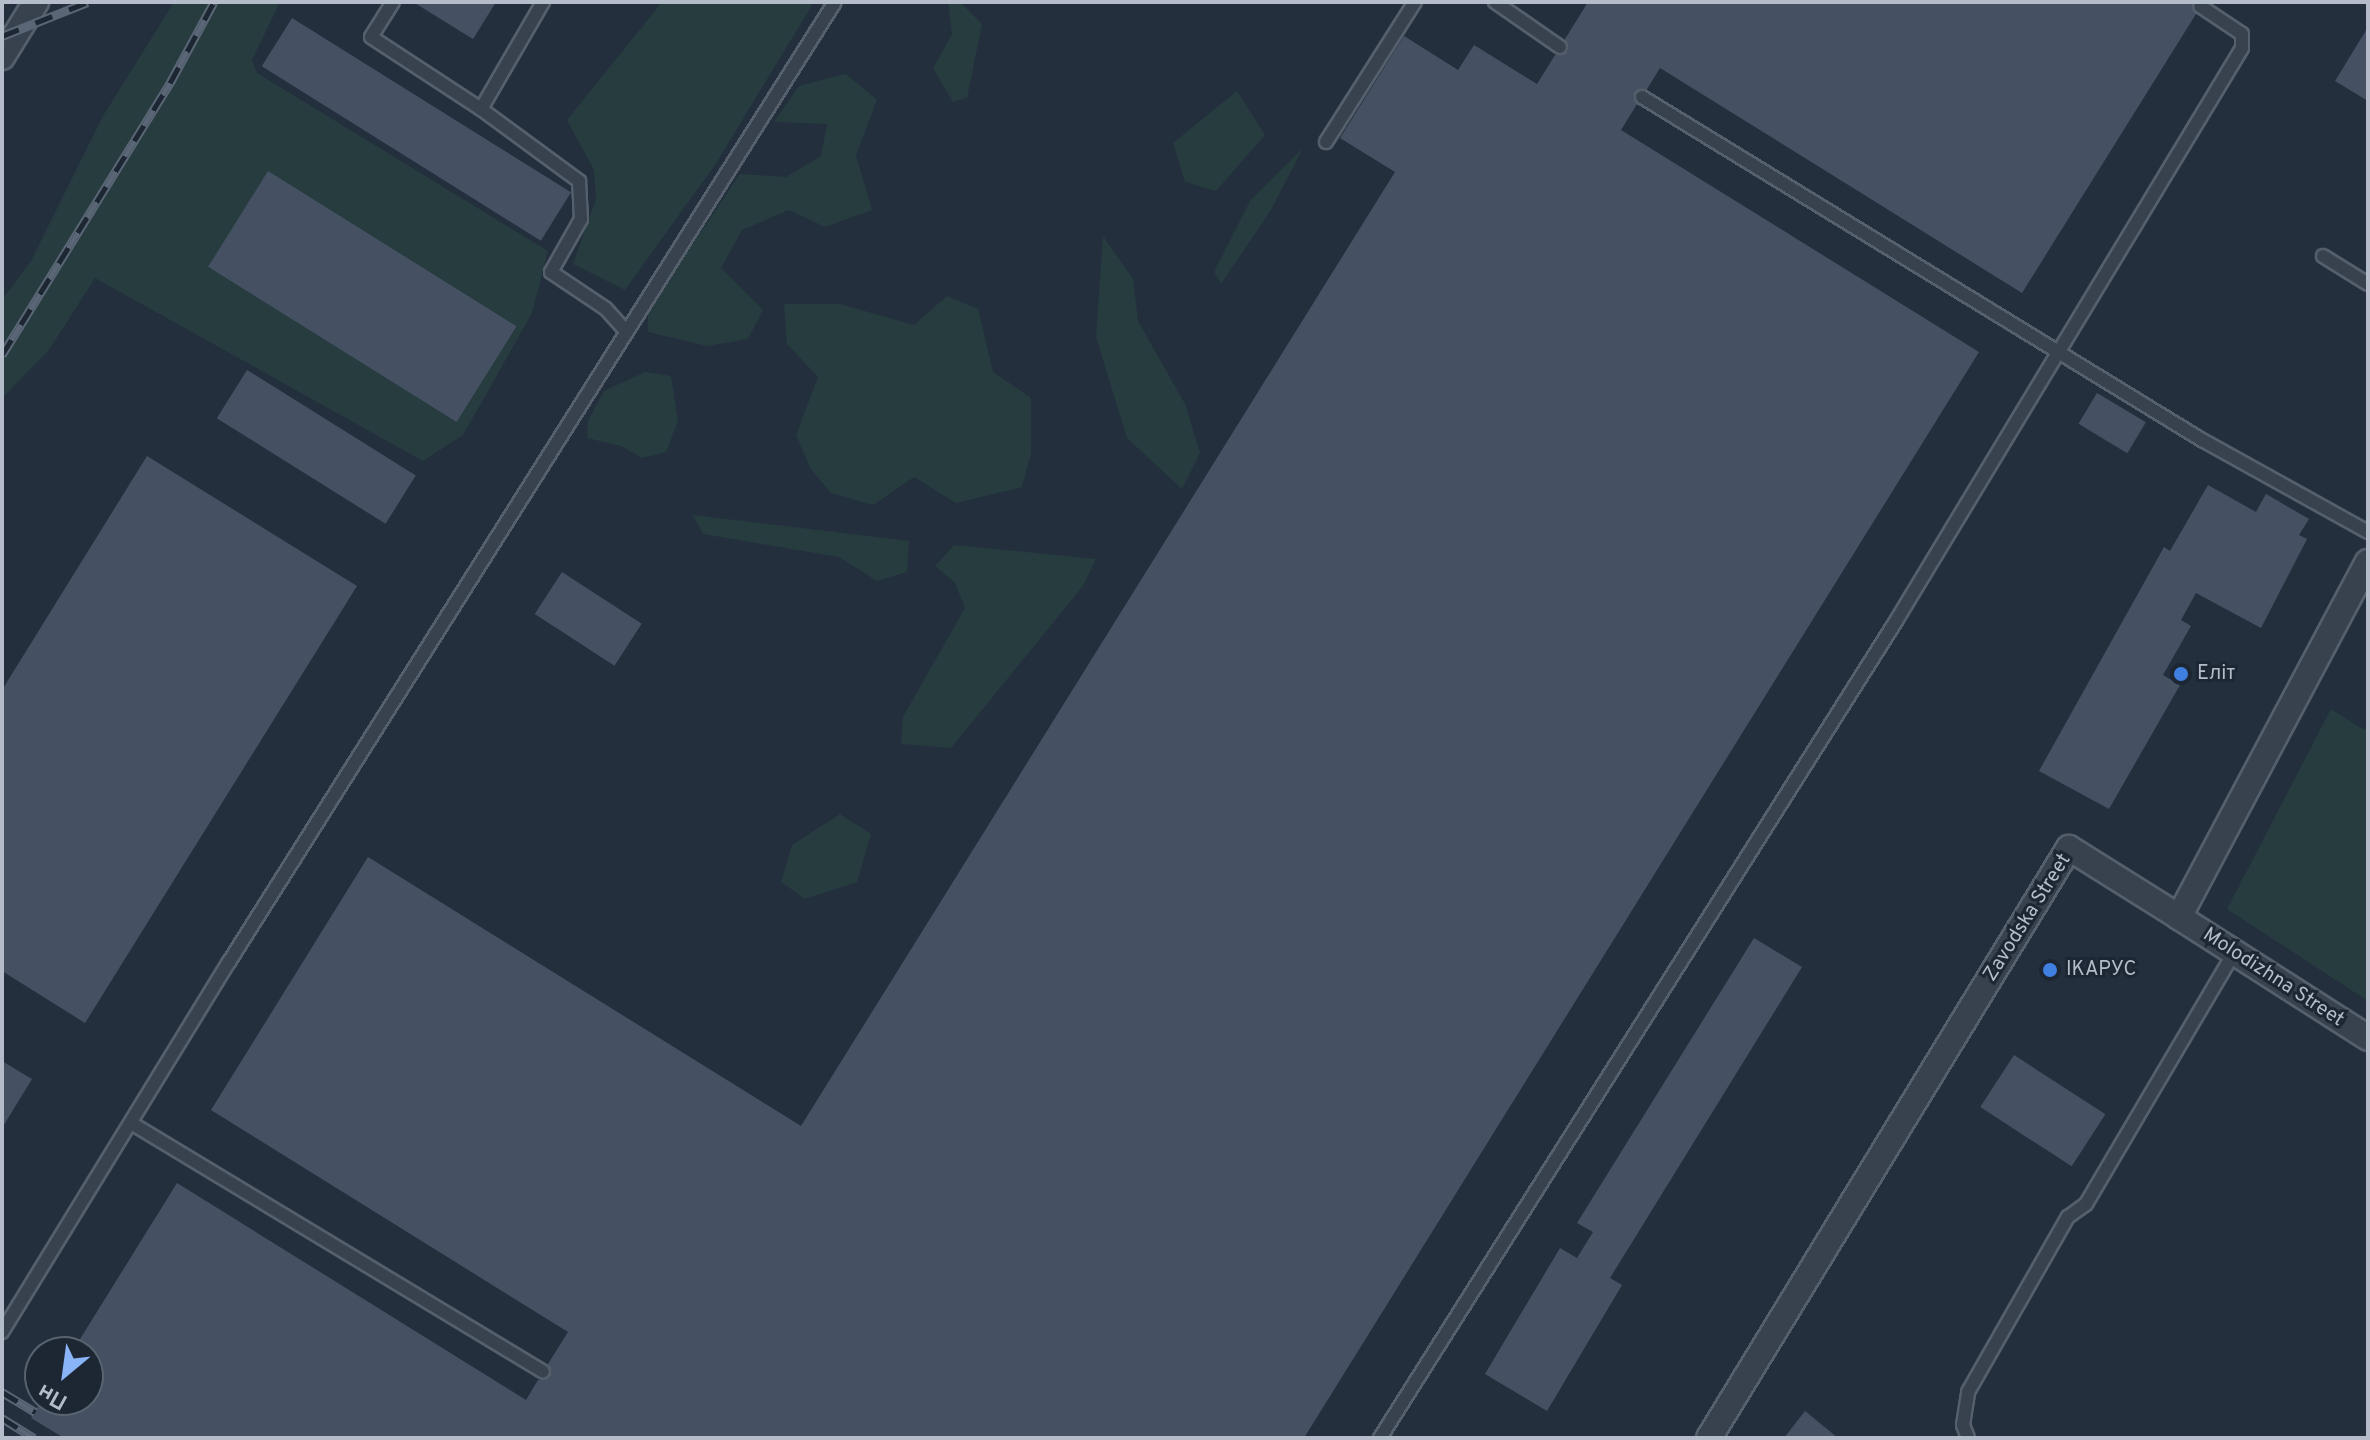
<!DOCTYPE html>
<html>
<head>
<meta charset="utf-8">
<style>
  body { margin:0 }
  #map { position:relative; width:2370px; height:1440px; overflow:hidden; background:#242f3e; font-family:Overpass,sans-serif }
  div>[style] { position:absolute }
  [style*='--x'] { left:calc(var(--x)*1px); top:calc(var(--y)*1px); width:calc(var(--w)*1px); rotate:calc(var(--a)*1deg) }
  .green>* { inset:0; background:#263c3f }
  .building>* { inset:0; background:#455162; transform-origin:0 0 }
  .roads { filter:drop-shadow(2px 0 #565f6c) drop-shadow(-2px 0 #565f6c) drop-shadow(0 2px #565f6c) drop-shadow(0 -2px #565f6c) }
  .service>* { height:12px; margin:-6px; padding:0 6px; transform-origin:6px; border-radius:6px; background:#38414e }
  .minor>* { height:24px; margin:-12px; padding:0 12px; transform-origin:12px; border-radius:12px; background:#38414e }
  .rail>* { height:9px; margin-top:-4.5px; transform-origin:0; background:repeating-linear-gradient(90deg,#1d2633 0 18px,#5a6575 0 36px); box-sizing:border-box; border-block:2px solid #5a6575 }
  .dots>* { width:22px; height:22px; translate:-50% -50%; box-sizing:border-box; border:4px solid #1d2633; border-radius:50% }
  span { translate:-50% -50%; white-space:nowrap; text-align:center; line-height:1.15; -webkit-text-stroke:6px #1d2633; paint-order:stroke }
  .poi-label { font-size:20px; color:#b4bcc9 }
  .left { translate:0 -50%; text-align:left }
  .street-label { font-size:20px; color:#b4bcc9 }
  .frame { position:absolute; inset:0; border:4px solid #b4bcc9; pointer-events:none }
  .north { position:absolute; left:24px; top:1336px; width:80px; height:80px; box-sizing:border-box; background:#1d2633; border:2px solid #59626f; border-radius:50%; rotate:209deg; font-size:22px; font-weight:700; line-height:32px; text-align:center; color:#b4bcc9 }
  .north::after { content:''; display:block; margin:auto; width:28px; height:36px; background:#8ab4f8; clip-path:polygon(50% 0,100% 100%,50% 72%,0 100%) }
</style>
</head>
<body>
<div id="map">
  <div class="green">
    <i style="clip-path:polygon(174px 2px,280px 2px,252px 60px,257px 73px,548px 251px,532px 313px,463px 435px,423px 461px,95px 278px,49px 350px,2px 398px,2px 300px,31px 261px,103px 116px)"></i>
    <i style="clip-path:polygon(662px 2px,814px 2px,715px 165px,625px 290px,573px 264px,596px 199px,594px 170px,567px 120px)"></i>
    <i style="clip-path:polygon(948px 2px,960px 2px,982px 24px,967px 98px,953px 102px,933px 68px,952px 34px)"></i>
    <i style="clip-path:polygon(846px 74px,877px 100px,856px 155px,872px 210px,825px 227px,789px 210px,742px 230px,721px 268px,763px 310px,748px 339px,707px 346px,648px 332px,648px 311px,740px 174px,786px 177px,821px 156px,827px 124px,774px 122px,799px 86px)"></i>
    <i style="clip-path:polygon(1237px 91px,1265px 135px,1216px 191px,1185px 182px,1173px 143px)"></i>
    <i style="clip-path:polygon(1303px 148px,1271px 210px,1221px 284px,1214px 272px,1250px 201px)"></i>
    <i style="clip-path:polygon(1103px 236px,1133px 279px,1138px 321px,1185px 404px,1200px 453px,1182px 489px,1127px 438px,1096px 337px)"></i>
    <i style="clip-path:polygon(947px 296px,978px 309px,993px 372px,1031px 398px,1031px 453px,1022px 487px,956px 503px,914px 477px,873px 505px,831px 493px,811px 469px,796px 435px,818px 377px,787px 344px,784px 304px,840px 304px,914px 325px)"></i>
    <i style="clip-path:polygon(645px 372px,671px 376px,678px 421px,666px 452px,642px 458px,621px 446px,587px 438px,588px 421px,604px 391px)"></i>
    <i style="clip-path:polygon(693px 515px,909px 541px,907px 572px,877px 581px,839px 557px,703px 534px)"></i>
    <i style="clip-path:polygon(954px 545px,1096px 559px,1083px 586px,951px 748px,901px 744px,903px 717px,965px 608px,955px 583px,935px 566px)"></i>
    <i style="clip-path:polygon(2331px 709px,2364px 730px,2368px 725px,2368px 1001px,2227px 909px)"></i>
    <i style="clip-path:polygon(840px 814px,871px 834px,857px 882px,805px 899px,781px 882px,792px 845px)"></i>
  </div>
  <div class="building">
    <i style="clip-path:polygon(413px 2px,496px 2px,473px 39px)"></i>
    <i style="clip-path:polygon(1588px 2px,2192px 2px,2196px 14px,2022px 293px,1660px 68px,1647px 89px,1635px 92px,1637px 104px,1621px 130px,1979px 352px,1304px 1438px,64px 1438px,31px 1418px,42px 1400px,88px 1400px,88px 1352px,72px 1352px,177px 1183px,526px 1400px,538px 1380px,550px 1377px,548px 1364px,568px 1332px,211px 1110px,368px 857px,801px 1126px,1395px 172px,1340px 138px,1404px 36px,1458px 70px,1474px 45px,1537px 84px,1555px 55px,1568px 51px,1565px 39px)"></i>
    <i style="left:292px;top:18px;width:329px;height:57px;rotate:32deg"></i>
    <i style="clip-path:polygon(2368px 27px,2368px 101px,2335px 81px)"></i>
    <i style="left:268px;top:171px;width:293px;height:113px;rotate:32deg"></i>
    <i style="left:247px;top:370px;width:199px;height:57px;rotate:32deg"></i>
    <i style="left:2097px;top:393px;width:57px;height:36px;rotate:31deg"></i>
    <i style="clip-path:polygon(147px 456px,357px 586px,85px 1023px,2px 971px,2px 690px)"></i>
    <i style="clip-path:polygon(2208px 485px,2256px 512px,2266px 494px,2309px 519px,2299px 535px,2307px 539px,2261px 628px,2196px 593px,2181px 620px,2191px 626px,2163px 675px,2180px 685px,2109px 809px,2039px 771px,2164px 547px,2170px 551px)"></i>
    <i style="left:562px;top:572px;width:95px;height:50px;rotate:33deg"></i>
    <i style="clip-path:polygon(1754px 938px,1802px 967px,1610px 1278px,1622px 1285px,1547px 1411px,1485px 1374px,1560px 1248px,1577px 1258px,1593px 1232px,1577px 1223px)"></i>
    <i style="left:2014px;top:1055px;width:109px;height:62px;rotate:33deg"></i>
    <i style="clip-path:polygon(2px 1061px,32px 1079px,2px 1128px)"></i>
    <i style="clip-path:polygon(1805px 1411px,1838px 1438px,1784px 1438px)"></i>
  </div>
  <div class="roads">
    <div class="service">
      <i style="--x:393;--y:2;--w:41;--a:122.2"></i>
      <i style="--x:371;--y:37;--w:131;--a:33.2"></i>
      <i style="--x:481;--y:109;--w:124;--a:-59.9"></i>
      <i style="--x:1495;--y:2;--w:79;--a:34.7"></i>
      <i style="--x:1642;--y:97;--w:657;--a:31.49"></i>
      <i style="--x:2202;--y:440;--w:190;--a:29"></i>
      <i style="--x:481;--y:109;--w:122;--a:36.3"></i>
      <i style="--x:579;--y:181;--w:38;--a:87"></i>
      <i style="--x:581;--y:219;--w:61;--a:119.5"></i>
      <i style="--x:551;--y:272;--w:66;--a:33.9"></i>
      <i style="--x:606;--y:309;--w:30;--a:48"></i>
      <i style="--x:1326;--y:142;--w:166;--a:-57.6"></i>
      <i style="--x:2323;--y:256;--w:53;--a:31.9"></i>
      <i style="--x:131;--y:1123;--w:481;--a:31.1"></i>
      <i style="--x:2;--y:1332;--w:434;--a:-58.5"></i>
      <i style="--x:229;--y:962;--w:1135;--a:-57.74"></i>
      <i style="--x:1380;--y:1438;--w:966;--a:-57.72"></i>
      <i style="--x:1896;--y:621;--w:669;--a:-58.87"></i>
      <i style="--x:2242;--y:48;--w:14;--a:-90"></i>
      <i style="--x:2242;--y:34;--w:50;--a:-146.3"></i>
      <i style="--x:1968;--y:1438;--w:14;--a:-111"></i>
      <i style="--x:1963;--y:1425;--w:33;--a:-81"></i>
      <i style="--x:1968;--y:1392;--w:202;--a:-60.3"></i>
      <i style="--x:2068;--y:1217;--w:22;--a:-36"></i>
      <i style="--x:2086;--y:1204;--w:290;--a:-59.5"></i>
    </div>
    <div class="minor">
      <i style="--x:2;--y:57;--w:65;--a:-58.3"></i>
      <i style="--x:2179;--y:917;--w:224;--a:32.6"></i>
      <i style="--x:1709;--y:1438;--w:691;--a:-58.61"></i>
      <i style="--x:2069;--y:848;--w:130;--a:32.1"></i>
      <i style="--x:2179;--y:917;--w:402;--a:-62"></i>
    </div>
  </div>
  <div class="rail">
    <i style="--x:2;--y:36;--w:92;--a:-21.6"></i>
    <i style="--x:2;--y:355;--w:320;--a:-58.3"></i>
    <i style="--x:170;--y:83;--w:92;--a:-61.5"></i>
    <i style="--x:2;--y:1392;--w:39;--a:31"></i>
    <i style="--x:2;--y:1418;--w:38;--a:32"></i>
  </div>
  <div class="dots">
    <i style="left:2181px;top:674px;background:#3f7fe0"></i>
    <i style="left:2050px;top:970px;background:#3f7fe0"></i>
  </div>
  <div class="poi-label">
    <span class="left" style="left:2197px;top:674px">Еліт</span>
    <span class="left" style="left:2066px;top:970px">ІКАРУС</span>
  </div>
  <div class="street-label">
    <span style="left:2028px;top:918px;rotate:-58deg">Zavodska Street</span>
    <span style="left:2273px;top:978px;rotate:33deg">Molodizhna Street</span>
  </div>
  <div class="frame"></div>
  <div class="north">Пн</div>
</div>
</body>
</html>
